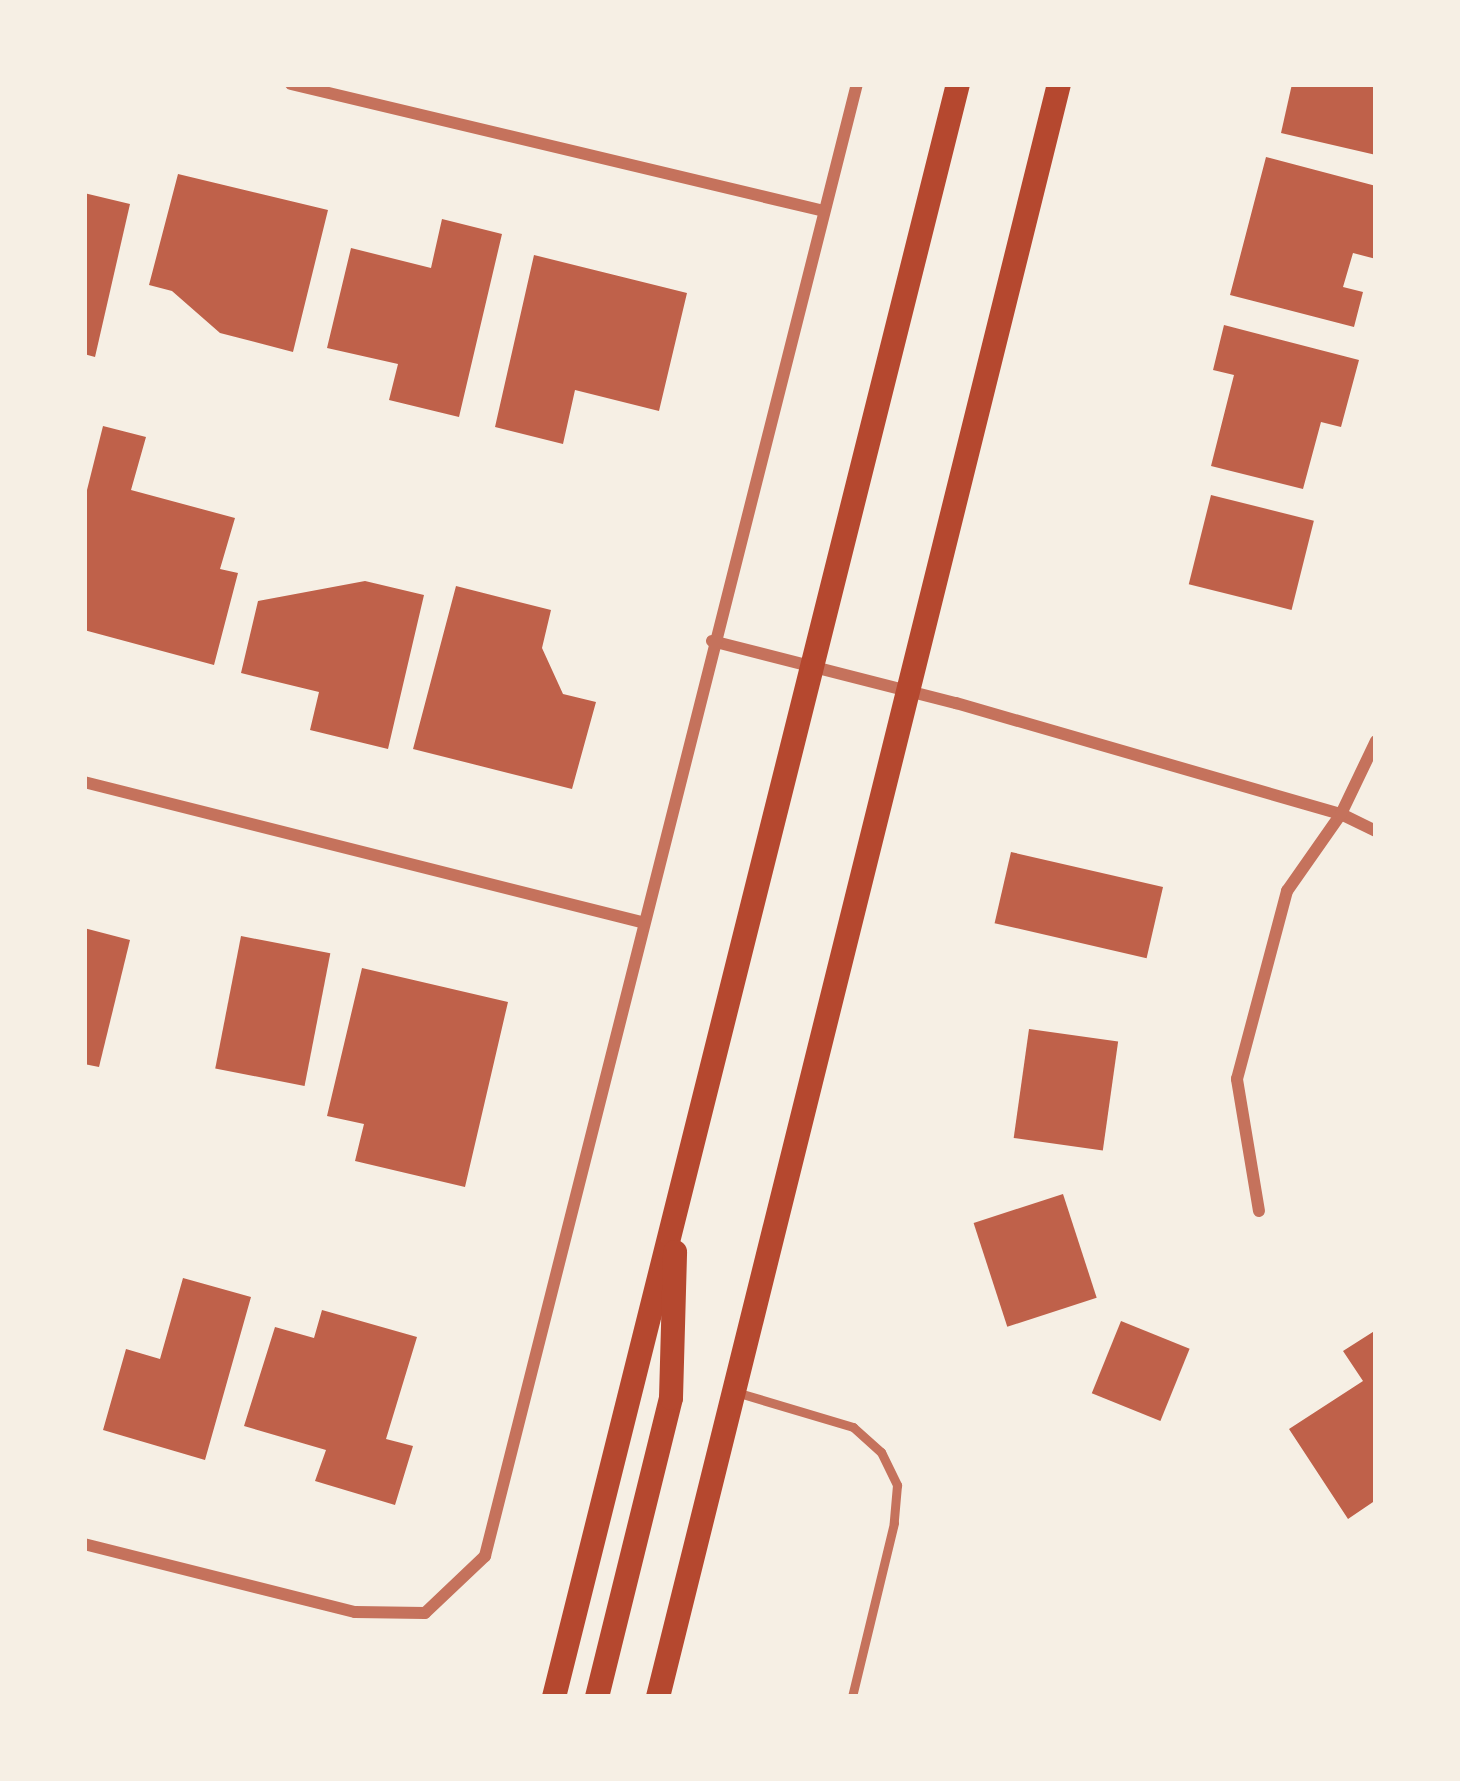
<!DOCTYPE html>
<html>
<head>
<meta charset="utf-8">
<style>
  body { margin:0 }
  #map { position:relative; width:1460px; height:1781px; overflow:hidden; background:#f6efe4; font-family:"Public Sans",sans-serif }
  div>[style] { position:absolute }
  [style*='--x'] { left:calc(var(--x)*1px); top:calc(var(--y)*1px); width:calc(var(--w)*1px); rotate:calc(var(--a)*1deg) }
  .building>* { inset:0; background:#bf614a; transform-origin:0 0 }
  .service>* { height:9px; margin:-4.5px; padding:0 4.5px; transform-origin:4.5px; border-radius:4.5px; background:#c5725c }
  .minor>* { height:12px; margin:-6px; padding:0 6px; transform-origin:6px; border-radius:6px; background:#c5725c }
  .secondary>* { height:24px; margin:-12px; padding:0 12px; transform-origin:12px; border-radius:12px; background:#b5482f }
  span { translate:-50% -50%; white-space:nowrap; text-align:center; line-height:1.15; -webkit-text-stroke:12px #f6efe4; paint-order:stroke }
  .frame { position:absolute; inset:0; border:87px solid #f6efe4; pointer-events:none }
</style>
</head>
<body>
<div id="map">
  <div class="building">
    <i style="clip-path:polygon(1292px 84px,1376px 84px,1376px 155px,1281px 133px)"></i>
    <i style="clip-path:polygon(1266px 157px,1376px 186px,1376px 259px,1353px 253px,1343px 287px,1363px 292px,1354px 327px,1230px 295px)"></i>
    <i style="clip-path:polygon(178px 174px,328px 210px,293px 352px,220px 333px,172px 291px,149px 285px)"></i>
    <i style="clip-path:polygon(84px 193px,130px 204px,95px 357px,84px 354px)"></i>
    <i style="clip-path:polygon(442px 219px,502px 234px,459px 417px,389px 400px,398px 364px,327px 348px,351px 248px,431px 268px)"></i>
    <i style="clip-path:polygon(534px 255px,687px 293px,659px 411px,575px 390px,563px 444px,495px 427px)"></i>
    <i style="clip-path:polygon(1224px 325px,1359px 360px,1341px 427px,1321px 422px,1303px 489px,1211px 466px,1234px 375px,1213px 370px)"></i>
    <i style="clip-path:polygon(103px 426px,146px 437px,131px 490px,235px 518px,220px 569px,238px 573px,214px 665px,84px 630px,84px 502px)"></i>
    <i style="left:1211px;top:495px;width:106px;height:92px;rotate:14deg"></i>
    <i style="clip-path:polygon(365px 581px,424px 595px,388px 749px,310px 730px,319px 692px,241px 673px,258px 601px)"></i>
    <i style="clip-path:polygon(456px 586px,551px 610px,542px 648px,563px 694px,596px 702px,572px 789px,413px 749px)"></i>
    <i style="left:1011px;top:852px;width:156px;height:73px;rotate:13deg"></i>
    <i style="clip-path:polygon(84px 928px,130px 940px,99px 1067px,84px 1064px)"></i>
    <i style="left:241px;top:936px;width:91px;height:135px;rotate:11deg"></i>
    <i style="clip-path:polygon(362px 968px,508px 1002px,465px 1187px,355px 1161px,364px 1124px,327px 1116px)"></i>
    <i style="left:1029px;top:1029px;width:90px;height:110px;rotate:8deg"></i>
    <i style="left:1063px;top:1194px;width:109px;height:94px;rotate:72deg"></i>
    <i style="clip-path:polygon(183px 1278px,251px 1297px,205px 1460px,103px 1430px,126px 1349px,160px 1359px)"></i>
    <i style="clip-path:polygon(322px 1310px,417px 1337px,386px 1439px,413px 1446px,395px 1505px,315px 1481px,326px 1450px,244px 1426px,275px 1327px,314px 1338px)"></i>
    <i style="left:1121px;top:1321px;width:74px;height:78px;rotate:22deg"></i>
    <i style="clip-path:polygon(1376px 1330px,1376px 1500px,1348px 1519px,1289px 1429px,1363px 1381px,1343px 1351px)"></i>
  </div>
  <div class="service">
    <i style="--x:739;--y:1393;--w:119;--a:16.6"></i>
    <i style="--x:853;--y:1427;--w:38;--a:42"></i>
    <i style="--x:881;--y:1452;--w:37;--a:64"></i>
    <i style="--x:897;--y:1485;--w:38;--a:95"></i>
    <i style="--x:894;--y:1523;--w:179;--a:103.6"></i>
  </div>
  <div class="minor">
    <i style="--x:291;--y:84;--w:548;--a:13.4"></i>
    <i style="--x:712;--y:641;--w:252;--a:14.3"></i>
    <i style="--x:956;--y:703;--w:401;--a:16.1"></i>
    <i style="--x:1341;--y:814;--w:39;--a:26"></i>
    <i style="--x:84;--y:782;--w:574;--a:14.11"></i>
    <i style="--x:1259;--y:1211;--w:134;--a:-99.5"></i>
    <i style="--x:1237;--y:1079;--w:195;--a:-75.1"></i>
    <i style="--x:1287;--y:891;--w:94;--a:-55"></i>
    <i style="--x:1341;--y:814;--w:81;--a:-64.4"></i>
    <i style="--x:84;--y:1544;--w:279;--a:14.1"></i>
    <i style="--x:355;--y:1612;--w:70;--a:0.8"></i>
    <i style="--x:425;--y:1613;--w:83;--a:-43.5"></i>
    <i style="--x:485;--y:1556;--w:1518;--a:-75.82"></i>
  </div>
  <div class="secondary">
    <i style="--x:554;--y:1697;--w:1663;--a:-75.94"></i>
    <i style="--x:597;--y:1697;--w:308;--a:-76.1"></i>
    <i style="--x:671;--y:1398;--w:146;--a:-88.4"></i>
    <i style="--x:658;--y:1697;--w:1662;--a:-76.04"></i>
  </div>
  <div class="frame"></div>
</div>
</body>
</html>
